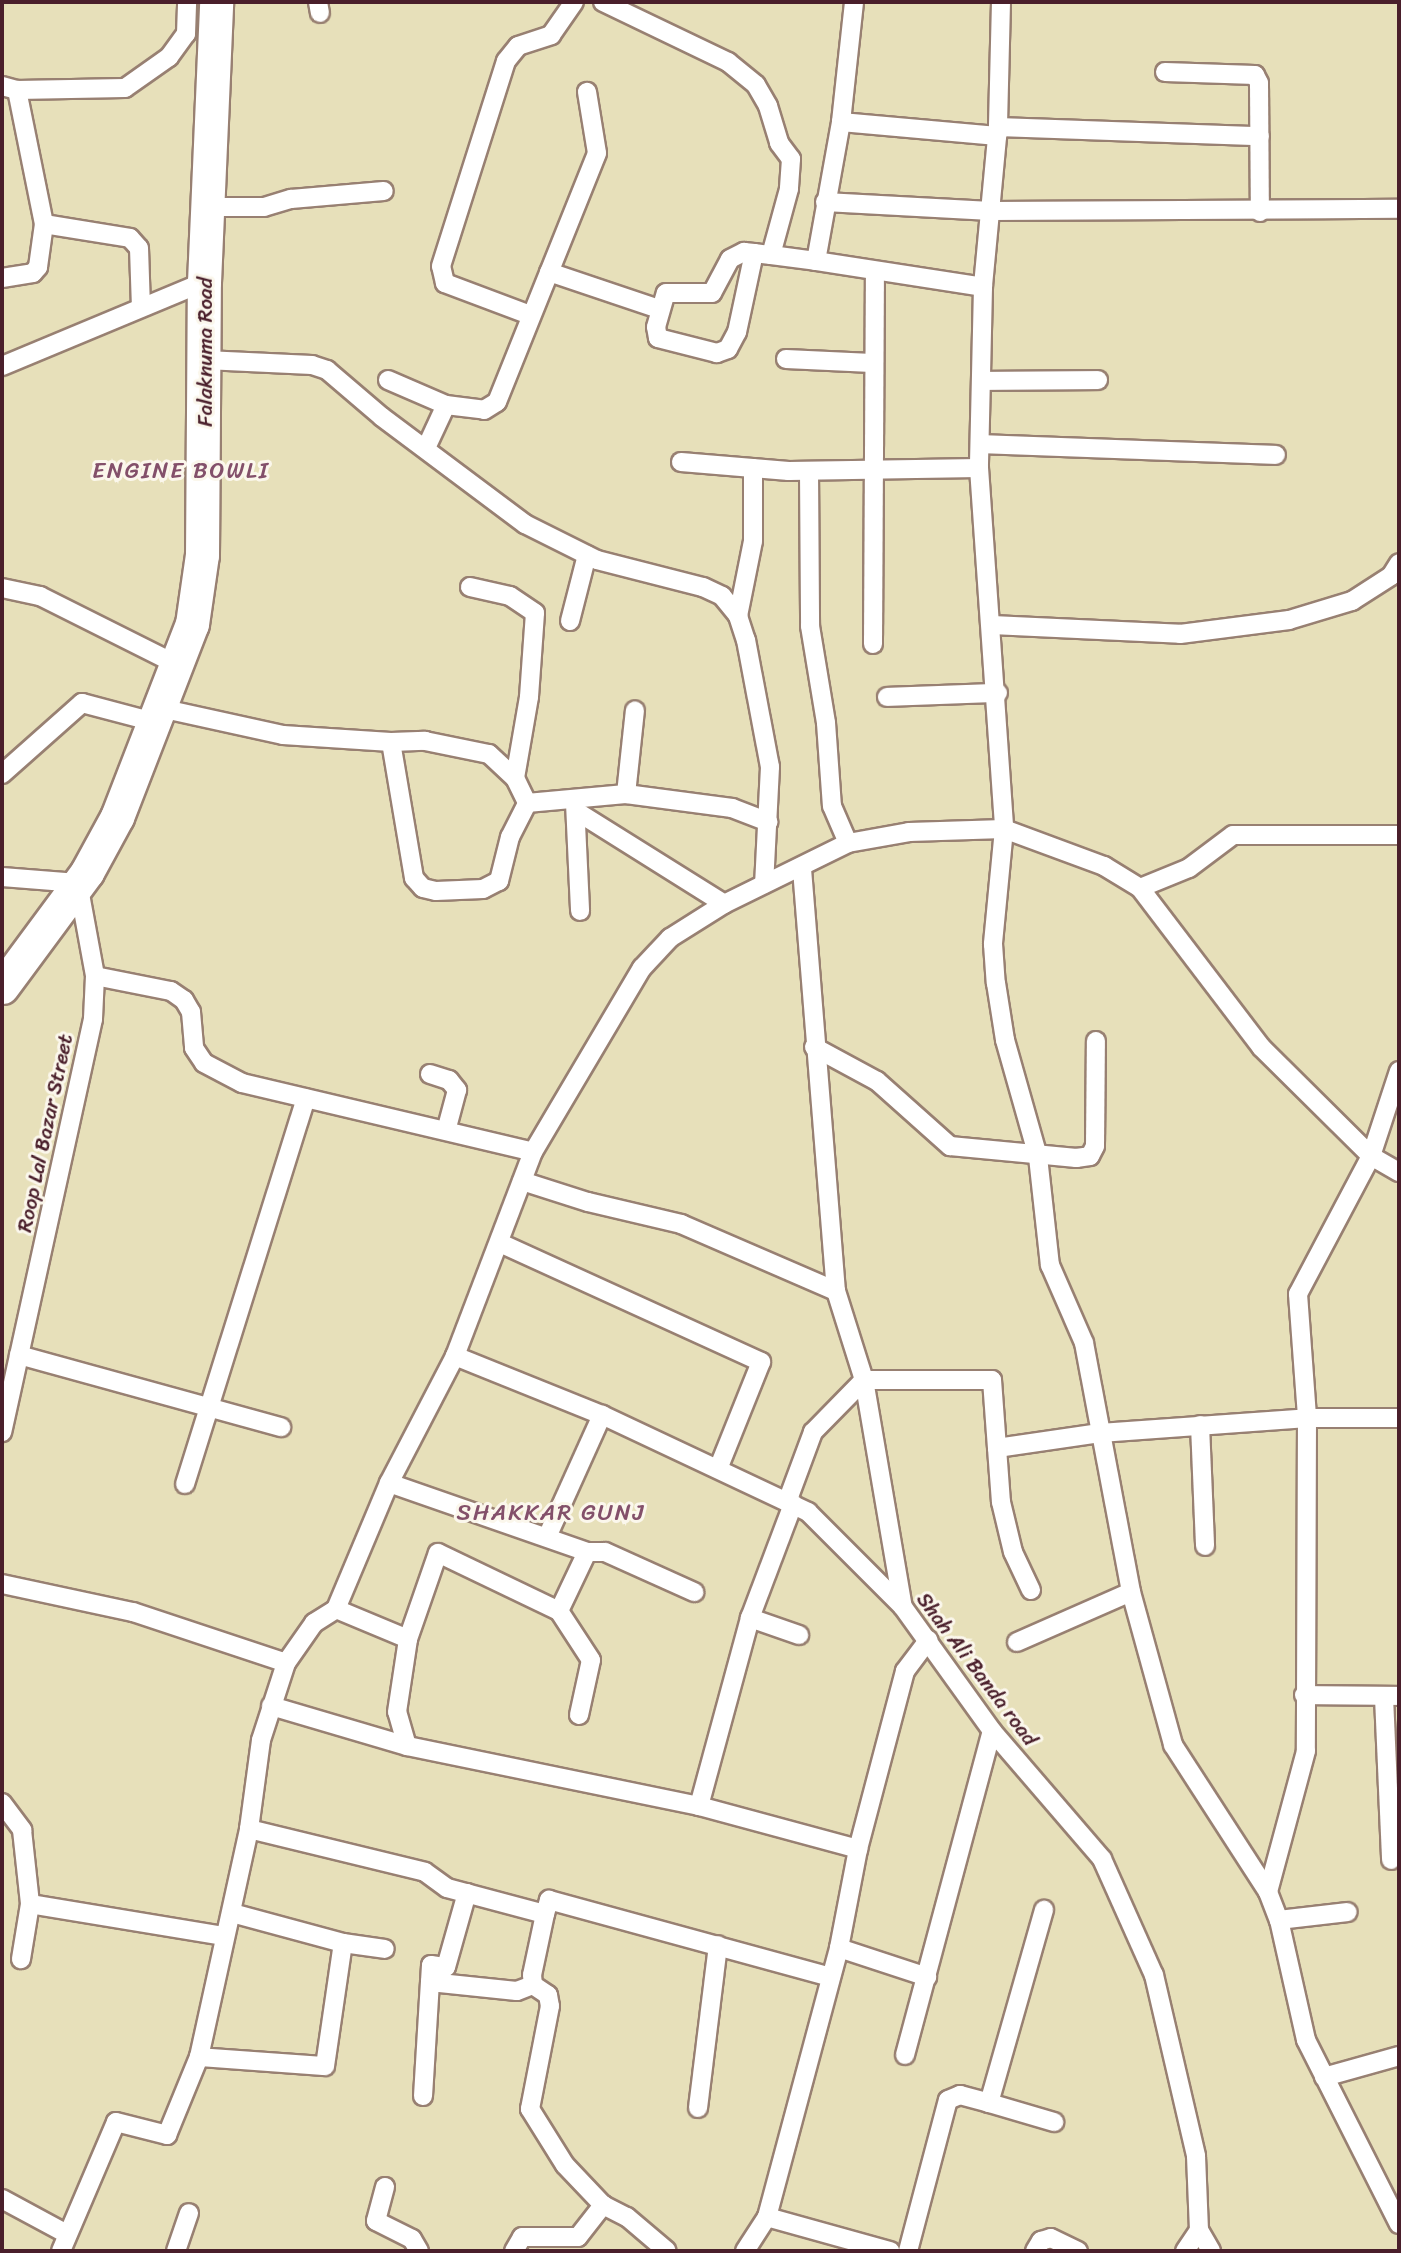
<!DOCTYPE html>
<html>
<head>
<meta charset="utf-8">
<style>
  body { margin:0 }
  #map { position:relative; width:1401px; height:2253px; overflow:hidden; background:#e7e0ba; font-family:Sriracha,sans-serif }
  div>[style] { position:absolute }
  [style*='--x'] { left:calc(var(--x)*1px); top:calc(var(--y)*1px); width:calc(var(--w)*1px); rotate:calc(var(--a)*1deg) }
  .roads { filter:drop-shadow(2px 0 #988072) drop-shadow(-2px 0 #988072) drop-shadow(0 2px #988072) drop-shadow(0 -2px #988072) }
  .street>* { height:18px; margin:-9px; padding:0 9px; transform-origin:9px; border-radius:9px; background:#fff }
  .highway>* { height:33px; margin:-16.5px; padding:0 16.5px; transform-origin:16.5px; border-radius:16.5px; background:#fff }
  span { translate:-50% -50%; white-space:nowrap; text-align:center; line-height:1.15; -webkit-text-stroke:6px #fbf7ec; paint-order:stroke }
  .street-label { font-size:21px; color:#4a1f2b }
  .neighbourhood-label { font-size:23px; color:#83506a; letter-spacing:2px }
  .frame { position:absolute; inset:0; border:4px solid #4a1f2b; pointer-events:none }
</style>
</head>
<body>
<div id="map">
  <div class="roads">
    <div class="street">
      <i style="--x:318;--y:2;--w:11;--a:80"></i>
      <i style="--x:603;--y:2;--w:139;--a:25.6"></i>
      <i style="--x:728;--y:62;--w:36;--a:39"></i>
      <i style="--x:756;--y:85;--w:24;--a:60"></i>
      <i style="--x:768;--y:106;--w:39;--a:73"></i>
      <i style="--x:779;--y:143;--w:20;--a:53"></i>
      <i style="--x:791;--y:159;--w:30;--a:94"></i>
      <i style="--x:789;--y:189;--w:68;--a:105.3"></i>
      <i style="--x:1001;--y:2;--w:125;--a:91.4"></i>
      <i style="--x:998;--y:127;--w:161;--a:95.4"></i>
      <i style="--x:983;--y:287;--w:181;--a:91.3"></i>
      <i style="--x:979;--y:468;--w:362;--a:86"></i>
      <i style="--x:1004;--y:829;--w:116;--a:95.5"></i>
      <i style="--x:993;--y:944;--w:39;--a:86"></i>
      <i style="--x:996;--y:983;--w:58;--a:81"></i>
      <i style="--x:1005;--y:1040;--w:122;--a:74.2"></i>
      <i style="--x:1038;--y:1157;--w:109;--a:83.7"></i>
      <i style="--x:1050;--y:1265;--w:85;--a:66.4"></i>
      <i style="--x:1084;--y:1343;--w:253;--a:79.3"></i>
      <i style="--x:1131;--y:1592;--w:159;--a:74.6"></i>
      <i style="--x:1173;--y:1745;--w:175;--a:57.1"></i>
      <i style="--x:1165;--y:72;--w:90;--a:1.9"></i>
      <i style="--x:1255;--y:75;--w:9;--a:63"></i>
      <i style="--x:1259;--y:83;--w:129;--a:89.6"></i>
      <i style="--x:2;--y:86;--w:16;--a:15"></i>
      <i style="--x:17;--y:90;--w:108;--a:-1.1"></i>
      <i style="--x:125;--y:88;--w:54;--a:-35.2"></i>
      <i style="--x:169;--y:57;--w:29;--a:-54"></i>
      <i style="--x:186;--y:34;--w:32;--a:-88"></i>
      <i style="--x:17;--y:90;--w:137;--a:78.6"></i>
      <i style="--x:44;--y:224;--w:87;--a:9.2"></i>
      <i style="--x:130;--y:238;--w:13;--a:48"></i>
      <i style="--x:139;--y:248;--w:59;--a:88.1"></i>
      <i style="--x:841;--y:122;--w:157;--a:5.1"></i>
      <i style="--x:998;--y:127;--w:262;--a:2"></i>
      <i style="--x:825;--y:202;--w:166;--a:3.1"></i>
      <i style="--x:991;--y:211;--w:408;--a:-0.3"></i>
      <i style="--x:206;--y:207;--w:58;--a:0"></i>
      <i style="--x:264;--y:207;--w:28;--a:-17"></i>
      <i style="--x:291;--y:199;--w:93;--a:-4.9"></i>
      <i style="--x:754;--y:253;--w:81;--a:102.1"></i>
      <i style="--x:737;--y:332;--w:19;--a:118"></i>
      <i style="--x:728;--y:349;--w:12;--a:160"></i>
      <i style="--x:717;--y:353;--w:61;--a:-165.7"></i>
      <i style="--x:658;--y:338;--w:11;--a:-100"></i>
      <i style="--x:656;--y:327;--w:35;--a:-74"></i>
      <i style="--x:666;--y:293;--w:46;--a:0"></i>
      <i style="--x:712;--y:293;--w:38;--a:-62"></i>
      <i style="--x:730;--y:259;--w:16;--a:-27"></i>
      <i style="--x:744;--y:252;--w:10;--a:6"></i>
      <i style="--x:754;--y:253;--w:17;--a:7"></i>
      <i style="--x:771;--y:255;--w:45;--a:7.6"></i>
      <i style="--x:816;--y:261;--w:169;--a:8.8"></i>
      <i style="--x:816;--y:261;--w:141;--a:-79.8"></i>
      <i style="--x:841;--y:122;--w:121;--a:-83.8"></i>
      <i style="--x:549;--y:272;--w:116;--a:18.6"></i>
      <i style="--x:2;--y:278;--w:31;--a:-9"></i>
      <i style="--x:33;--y:273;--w:8;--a:-50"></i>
      <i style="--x:38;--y:267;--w:43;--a:-82.1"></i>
      <i style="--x:530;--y:315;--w:91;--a:-159.4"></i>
      <i style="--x:445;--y:283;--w:17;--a:-103"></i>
      <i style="--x:441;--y:266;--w:215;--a:-72.4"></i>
      <i style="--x:506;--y:61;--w:19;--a:-51"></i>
      <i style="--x:518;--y:46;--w:35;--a:-18"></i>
      <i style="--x:551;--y:35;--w:40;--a:-55.1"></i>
      <i style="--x:786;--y:359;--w:86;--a:2.7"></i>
      <i style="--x:205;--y:360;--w:107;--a:2.7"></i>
      <i style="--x:312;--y:365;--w:16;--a:18"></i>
      <i style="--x:327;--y:370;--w:72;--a:40.5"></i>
      <i style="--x:382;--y:417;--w:179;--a:36.8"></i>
      <i style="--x:525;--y:524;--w:80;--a:26.6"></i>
      <i style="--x:597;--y:560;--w:109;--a:14.3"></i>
      <i style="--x:703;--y:587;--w:21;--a:25"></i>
      <i style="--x:722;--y:596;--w:26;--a:51"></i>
      <i style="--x:738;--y:616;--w:25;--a:72"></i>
      <i style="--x:746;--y:640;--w:129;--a:79.3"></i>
      <i style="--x:770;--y:767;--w:117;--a:92.9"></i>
      <i style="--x:2;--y:366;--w:219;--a:-22.6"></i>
      <i style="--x:388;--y:380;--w:63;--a:23.3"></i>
      <i style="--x:982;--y:381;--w:116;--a:-0.5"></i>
      <i style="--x:981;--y:444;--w:295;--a:2.1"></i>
      <i style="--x:426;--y:448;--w:47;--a:-65.1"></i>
      <i style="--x:446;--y:405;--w:38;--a:7"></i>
      <i style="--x:484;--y:410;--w:15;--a:-32"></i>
      <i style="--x:497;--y:402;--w:268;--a:-68.1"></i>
      <i style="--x:597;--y:153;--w:62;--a:-99.3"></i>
      <i style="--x:681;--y:462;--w:108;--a:4.8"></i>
      <i style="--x:789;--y:471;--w:190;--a:-0.9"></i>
      <i style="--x:809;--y:471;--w:155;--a:89.6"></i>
      <i style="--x:810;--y:626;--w:98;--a:80.6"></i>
      <i style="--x:826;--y:723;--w:83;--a:85.9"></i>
      <i style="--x:832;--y:806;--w:40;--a:66.6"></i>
      <i style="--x:470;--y:587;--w:41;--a:12.7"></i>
      <i style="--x:510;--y:596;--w:30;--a:34"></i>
      <i style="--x:535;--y:613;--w:84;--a:94.1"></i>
      <i style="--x:529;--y:697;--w:82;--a:99.8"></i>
      <i style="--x:2;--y:588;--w:39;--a:12"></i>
      <i style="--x:40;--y:596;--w:154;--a:26.6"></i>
      <i style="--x:738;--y:616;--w:76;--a:-78.7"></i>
      <i style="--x:753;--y:541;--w:73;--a:-90"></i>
      <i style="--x:570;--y:621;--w:68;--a:-75.6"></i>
      <i style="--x:992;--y:625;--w:188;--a:2.7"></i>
      <i style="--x:1180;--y:634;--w:110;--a:-7.3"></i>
      <i style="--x:1289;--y:620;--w:66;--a:-16.8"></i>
      <i style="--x:1352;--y:601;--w:46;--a:-32.7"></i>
      <i style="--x:1391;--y:576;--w:15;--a:-58"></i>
      <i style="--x:873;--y:644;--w:373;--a:-89.7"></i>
      <i style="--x:887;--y:697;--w:111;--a:-2.1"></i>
      <i style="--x:160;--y:708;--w:126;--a:12.4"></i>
      <i style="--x:283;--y:735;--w:108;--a:3.7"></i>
      <i style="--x:391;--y:742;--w:138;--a:80.4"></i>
      <i style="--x:414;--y:878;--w:13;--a:48"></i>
      <i style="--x:423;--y:888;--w:13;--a:13"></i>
      <i style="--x:436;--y:891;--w:47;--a:-2.4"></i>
      <i style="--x:483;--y:889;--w:18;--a:-27"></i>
      <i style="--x:499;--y:881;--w:45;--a:-76"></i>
      <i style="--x:510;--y:837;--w:38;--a:-63"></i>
      <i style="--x:527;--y:803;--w:99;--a:-5.2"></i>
      <i style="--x:626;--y:794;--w:107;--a:7.5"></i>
      <i style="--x:732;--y:808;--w:39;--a:21"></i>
      <i style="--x:391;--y:742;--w:34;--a:-2"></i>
      <i style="--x:425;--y:741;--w:65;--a:11.5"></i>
      <i style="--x:489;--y:754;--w:35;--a:43"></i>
      <i style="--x:515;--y:778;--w:28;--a:64"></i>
      <i style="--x:2;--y:774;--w:107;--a:-41.6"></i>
      <i style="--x:82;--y:703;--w:74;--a:14.8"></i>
      <i style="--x:626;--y:794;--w:84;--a:-83.9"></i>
      <i style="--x:575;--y:803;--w:108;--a:87.3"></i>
      <i style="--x:576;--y:811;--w:175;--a:32.1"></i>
      <i style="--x:802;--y:869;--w:423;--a:85.4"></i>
      <i style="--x:836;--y:1291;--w:93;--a:72.5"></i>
      <i style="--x:864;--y:1380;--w:230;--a:80.3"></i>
      <i style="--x:2;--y:877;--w:76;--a:4.5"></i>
      <i style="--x:78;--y:883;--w:95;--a:79.6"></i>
      <i style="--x:95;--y:976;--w:43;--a:92.7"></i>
      <i style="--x:93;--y:1019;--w:423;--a:102.4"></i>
      <i style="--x:1140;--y:888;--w:53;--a:-22.2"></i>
      <i style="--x:1189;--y:868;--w:55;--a:-36.9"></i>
      <i style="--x:1233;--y:835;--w:166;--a:0"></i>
      <i style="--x:95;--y:976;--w:77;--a:11.2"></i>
      <i style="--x:171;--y:991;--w:16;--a:35"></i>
      <i style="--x:184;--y:1000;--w:14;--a:60"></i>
      <i style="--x:191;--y:1012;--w:36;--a:85"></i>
      <i style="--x:194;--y:1048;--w:18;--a:56"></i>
      <i style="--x:204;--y:1063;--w:43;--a:27.8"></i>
      <i style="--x:242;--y:1083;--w:299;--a:13.3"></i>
      <i style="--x:814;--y:1047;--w:72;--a:28.4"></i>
      <i style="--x:877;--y:1081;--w:98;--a:41.7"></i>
      <i style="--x:950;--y:1146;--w:127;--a:5.4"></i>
      <i style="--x:1076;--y:1158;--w:14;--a:-8"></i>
      <i style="--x:1090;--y:1156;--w:11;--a:-63"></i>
      <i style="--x:1095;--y:1146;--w:105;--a:-89.5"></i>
      <i style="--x:1399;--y:1071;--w:89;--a:108.2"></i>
      <i style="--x:1371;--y:1156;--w:156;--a:117.9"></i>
      <i style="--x:1298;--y:1294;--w:124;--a:85.8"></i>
      <i style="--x:1307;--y:1418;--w:333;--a:90.2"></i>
      <i style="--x:1306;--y:1751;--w:146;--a:105.1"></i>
      <i style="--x:1268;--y:1892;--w:30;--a:69"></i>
      <i style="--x:1279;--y:1920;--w:123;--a:77.3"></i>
      <i style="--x:1306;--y:2040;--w:206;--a:63.2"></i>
      <i style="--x:430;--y:1074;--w:20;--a:18"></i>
      <i style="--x:449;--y:1080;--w:13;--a:51"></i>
      <i style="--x:457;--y:1090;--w:39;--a:105"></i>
      <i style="--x:522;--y:1181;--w:69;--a:17.7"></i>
      <i style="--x:588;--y:1202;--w:96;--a:13.3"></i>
      <i style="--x:681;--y:1224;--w:169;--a:23.4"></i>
      <i style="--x:500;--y:1243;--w:287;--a:24.5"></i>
      <i style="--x:761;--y:1362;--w:115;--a:111.9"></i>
      <i style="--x:19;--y:1355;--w:272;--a:15.4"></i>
      <i style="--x:455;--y:1356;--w:158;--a:21.9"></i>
      <i style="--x:602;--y:1415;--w:228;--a:25.2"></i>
      <i style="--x:808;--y:1512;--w:134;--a:45"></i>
      <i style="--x:903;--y:1607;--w:153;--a:54.3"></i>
      <i style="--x:992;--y:1731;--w:169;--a:49.3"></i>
      <i style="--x:1102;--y:1859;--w:127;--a:65.9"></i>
      <i style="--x:1154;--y:1975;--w:186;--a:76.9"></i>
      <i style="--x:1196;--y:2156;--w:74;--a:87.7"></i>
      <i style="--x:1199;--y:2230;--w:24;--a:60"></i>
      <i style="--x:1200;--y:1425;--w:121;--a:87.6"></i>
      <i style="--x:997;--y:1448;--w:54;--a:85.8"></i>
      <i style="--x:1001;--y:1502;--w:51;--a:76.5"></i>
      <i style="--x:1013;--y:1552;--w:42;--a:64.7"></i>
      <i style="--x:389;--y:1483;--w:210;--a:19.2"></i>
      <i style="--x:587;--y:1552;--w:18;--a:0"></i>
      <i style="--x:605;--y:1552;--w:98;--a:24.2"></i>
      <i style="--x:185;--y:1484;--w:404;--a:-72.6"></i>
      <i style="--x:787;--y:1502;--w:75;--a:-69.6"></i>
      <i style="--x:813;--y:1432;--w:73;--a:-45.6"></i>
      <i style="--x:864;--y:1380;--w:128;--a:0"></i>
      <i style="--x:992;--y:1380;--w:68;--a:85.8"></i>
      <i style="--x:997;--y:1448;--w:104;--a:-8.3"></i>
      <i style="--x:1100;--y:1433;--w:208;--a:-4.1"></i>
      <i style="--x:1307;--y:1418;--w:92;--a:0"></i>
      <i style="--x:547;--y:1537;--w:134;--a:-65.7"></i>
      <i style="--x:2;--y:1584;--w:134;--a:12.1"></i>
      <i style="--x:133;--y:1612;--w:161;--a:18.4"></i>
      <i style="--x:336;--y:1609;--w:78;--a:22.6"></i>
      <i style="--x:750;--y:1618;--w:52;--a:19.1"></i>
      <i style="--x:1017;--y:1642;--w:124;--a:-23.7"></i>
      <i style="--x:1304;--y:1695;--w:95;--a:0.6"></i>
      <i style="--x:1384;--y:1697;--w:163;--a:87.5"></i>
      <i style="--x:271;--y:1706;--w:142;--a:16.4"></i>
      <i style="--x:407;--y:1746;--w:298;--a:11.6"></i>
      <i style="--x:699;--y:1806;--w:165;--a:15.1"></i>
      <i style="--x:579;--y:1715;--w:56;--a:-77.7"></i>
      <i style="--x:591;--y:1660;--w:59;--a:-123.1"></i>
      <i style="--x:559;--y:1611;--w:65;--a:-64.6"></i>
      <i style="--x:407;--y:1746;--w:35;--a:-106"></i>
      <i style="--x:397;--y:1712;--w:74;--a:-81.4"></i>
      <i style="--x:408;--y:1639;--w:91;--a:-70.8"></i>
      <i style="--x:438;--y:1553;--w:134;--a:25.6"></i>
      <i style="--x:2;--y:1803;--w:34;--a:53"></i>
      <i style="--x:22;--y:1830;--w:74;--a:83.8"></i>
      <i style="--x:30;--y:1904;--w:56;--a:99.3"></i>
      <i style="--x:699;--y:1806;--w:195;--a:-74.8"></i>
      <i style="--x:750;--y:1618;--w:122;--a:-69.3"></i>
      <i style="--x:249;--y:1829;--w:181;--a:13.7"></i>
      <i style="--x:425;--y:1872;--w:27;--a:36"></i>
      <i style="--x:447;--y:1888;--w:101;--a:14.9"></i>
      <i style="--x:545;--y:1914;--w:15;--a:-74"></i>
      <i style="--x:549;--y:1900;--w:292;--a:15.3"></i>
      <i style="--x:30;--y:1904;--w:197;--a:9.4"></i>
      <i style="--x:232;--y:1913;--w:115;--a:15.1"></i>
      <i style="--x:343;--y:1943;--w:42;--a:8.1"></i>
      <i style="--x:545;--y:1914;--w:62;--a:102"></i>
      <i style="--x:532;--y:1975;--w:10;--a:84"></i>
      <i style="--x:533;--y:1985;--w:18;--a:34"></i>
      <i style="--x:548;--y:1995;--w:11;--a:80"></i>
      <i style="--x:550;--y:2006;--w:105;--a:101"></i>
      <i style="--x:530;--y:2109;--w:66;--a:58"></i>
      <i style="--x:565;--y:2165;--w:55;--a:46.5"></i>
      <i style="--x:603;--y:2205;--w:27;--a:27"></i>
      <i style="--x:627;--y:2217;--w:52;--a:40.4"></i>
      <i style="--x:1279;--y:1920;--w:69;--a:-6.6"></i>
      <i style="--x:839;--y:1948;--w:93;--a:18.2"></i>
      <i style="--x:430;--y:1982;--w:87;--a:5.9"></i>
      <i style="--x:517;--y:1991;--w:17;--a:-21"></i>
      <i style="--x:905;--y:2055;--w:335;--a:-75"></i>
      <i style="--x:199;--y:2057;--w:126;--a:4.1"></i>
      <i style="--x:325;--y:2066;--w:124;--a:-81.7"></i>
      <i style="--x:1324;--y:2077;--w:78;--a:-15.6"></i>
      <i style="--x:423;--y:2096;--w:131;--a:-86.5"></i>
      <i style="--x:431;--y:1965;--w:15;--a:8"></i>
      <i style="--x:446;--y:1967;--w:77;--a:-74.2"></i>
      <i style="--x:989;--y:2103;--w:68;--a:16.3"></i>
      <i style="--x:698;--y:2108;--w:164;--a:-83"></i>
      <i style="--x:385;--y:2187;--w:35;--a:105"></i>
      <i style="--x:376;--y:2221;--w:40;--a:26.6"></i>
      <i style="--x:412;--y:2239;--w:14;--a:60"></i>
      <i style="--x:2;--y:2199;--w:74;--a:28.3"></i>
      <i style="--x:767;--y:2217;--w:128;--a:15.5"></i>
      <i style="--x:61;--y:2251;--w:140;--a:-66.9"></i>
      <i style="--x:116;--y:2122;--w:53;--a:14.3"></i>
      <i style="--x:167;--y:2135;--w:84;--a:-67.7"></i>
      <i style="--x:199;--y:2057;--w:233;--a:-77.6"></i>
      <i style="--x:249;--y:1829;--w:90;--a:-82.3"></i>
      <i style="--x:261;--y:1740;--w:81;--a:-72"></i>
      <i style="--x:286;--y:1663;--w:49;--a:-55"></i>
      <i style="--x:314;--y:1623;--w:26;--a:-32"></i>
      <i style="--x:336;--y:1609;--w:137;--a:-67.2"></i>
      <i style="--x:389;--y:1483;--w:143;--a:-62.5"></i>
      <i style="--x:455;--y:1356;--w:218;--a:-69.1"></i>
      <i style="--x:533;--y:1152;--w:214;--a:-59.4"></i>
      <i style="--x:642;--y:968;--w:41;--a:-47"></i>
      <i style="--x:670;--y:938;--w:64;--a:-32.2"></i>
      <i style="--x:724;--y:904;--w:138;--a:-26.2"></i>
      <i style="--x:848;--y:843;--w:62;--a:-10.2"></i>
      <i style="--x:909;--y:832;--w:95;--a:-1.8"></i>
      <i style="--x:1004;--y:829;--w:107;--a:20.3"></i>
      <i style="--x:1104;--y:866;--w:42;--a:31.4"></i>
      <i style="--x:1140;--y:888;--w:200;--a:52.7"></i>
      <i style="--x:1261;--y:1047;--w:155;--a:44.7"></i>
      <i style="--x:1371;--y:1156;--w:32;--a:30"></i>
      <i style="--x:176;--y:2251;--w:40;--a:-71.1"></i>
      <i style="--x:514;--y:2251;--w:16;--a:-60"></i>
      <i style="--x:522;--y:2237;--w:56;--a:0"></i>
      <i style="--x:578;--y:2237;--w:41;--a:-52"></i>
      <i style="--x:745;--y:2251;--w:40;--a:-57.1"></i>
      <i style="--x:767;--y:2217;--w:278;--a:-75"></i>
      <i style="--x:839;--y:1948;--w:101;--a:-79.1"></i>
      <i style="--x:858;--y:1849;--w:184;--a:-75.2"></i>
      <i style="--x:905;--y:1671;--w:39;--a:-53"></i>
      <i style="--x:908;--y:2251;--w:156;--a:-75.2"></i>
      <i style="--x:948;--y:2100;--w:13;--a:-23"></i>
      <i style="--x:960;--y:2095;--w:30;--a:15"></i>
      <i style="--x:989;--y:2103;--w:201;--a:-74.1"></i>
      <i style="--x:1035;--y:2251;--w:12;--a:-59"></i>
      <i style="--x:1041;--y:2241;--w:10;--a:-17"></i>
      <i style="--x:1051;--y:2238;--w:30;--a:26"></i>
      <i style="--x:1185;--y:2251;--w:25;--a:-56"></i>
    </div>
    <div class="highway">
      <i style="--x:2;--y:987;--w:143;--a:-53.5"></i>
      <i style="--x:87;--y:872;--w:63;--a:-61.4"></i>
      <i style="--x:117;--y:817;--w:207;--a:-68.8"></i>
      <i style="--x:192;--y:624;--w:70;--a:-81.8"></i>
      <i style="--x:202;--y:555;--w:273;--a:-89.6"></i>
      <i style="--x:204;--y:282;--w:280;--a:-87.5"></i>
    </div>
  </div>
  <div class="street-label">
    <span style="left:205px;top:352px;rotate:-90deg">Falaknuma Road</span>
    <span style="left:45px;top:1133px;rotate:-78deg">Roop Lal Bazar Street</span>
    <span style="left:977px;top:1669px;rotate:53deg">Shah Ali Banda road</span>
  </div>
  <div class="neighbourhood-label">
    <span style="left:181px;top:471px">ENGINE BOWLI</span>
    <span style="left:551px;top:1513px">SHAKKAR GUNJ</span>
  </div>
  <div class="frame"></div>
</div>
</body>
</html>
